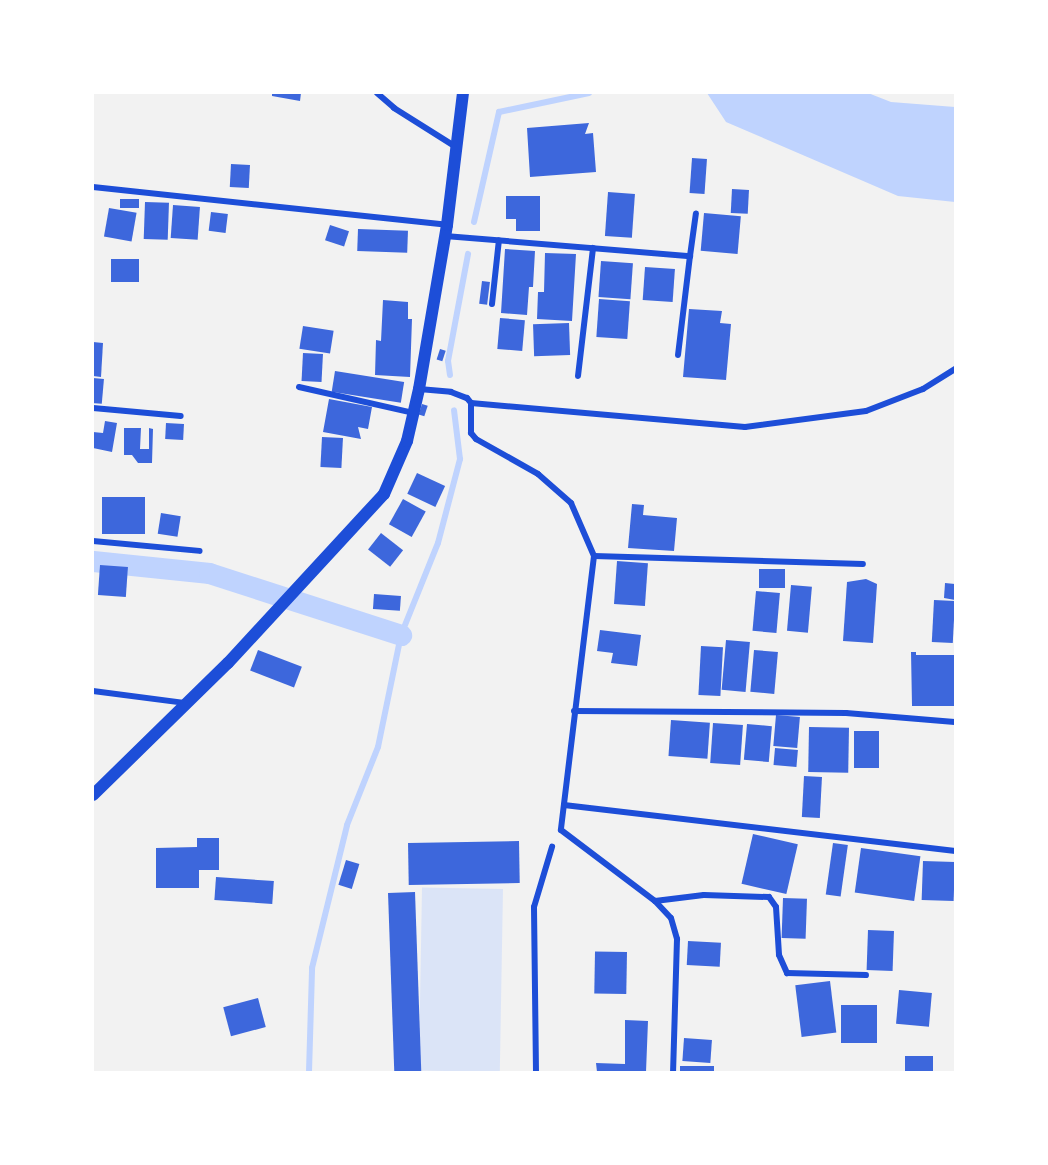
<!DOCTYPE html>
<html>
<head>
<meta charset="utf-8">
<style>
  body { margin:0 }
  #map { position:relative; width:1048px; height:1165px; overflow:hidden; background:#f2f2f2; font-family:Raleway,sans-serif }
  div>[style] { position:absolute }
  [style*='--x'] { left:calc(var(--x)*1px); top:calc(var(--y)*1px); width:calc(var(--w)*1px); rotate:calc(var(--a)*1deg) }
  .green>* { inset:0; background:#dbe4f7; transform-origin:0 0 }
  .water>* { inset:0; background:#bfd3fe }
  .stream>* { height:6px; margin:-3px; padding:0 3px; transform-origin:3px; border-radius:3px; background:#bfd3fe }
  .canal>* { height:21px; margin:-10.5px; padding:0 10.5px; transform-origin:10.5px; border-radius:10.5px; background:#bfd3fe }
  .building>* { inset:0; background:#3d67dc; transform-origin:0 0 }
  .minor>* { height:6px; margin:-3px; padding:0 3px; transform-origin:3px; border-radius:3px; background:#1d4ed8 }
  .secondary>* { height:12px; margin:-6px; padding:0 6px; transform-origin:6px; border-radius:6px; background:#1d4ed8 }
  span { translate:-50% -50%; white-space:nowrap; text-align:center; line-height:1.15; -webkit-text-stroke:6px #fff; paint-order:stroke }
  .frame { position:absolute; inset:0; border:94px solid #fff; pointer-events:none }
</style>
</head>
<body>
<div id="map">
  <div class="green">
    <i style="left:503px;top:889px;width:183px;height:81px;rotate:91deg"></i>
  </div>
  <div class="water">
    <i style="clip-path:polygon(707px 93px,868px 93px,891px 102px,955px 107px,955px 202px,898px 196px,726px 122px)"></i>
  </div>
  <div class="stream">
    <i style="--x:474;--y:222;--w:113;--a:-77.2"></i>
    <i style="--x:499;--y:112;--w:92;--a:-11.9"></i>
    <i style="--x:450;--y:375;--w:14;--a:-98"></i>
    <i style="--x:448;--y:361;--w:109;--a:-79.4"></i>
    <i style="--x:309;--y:1072;--w:104;--a:-88.3"></i>
    <i style="--x:312;--y:968;--w:147;--a:-76.2"></i>
    <i style="--x:347;--y:825;--w:84;--a:-68.3"></i>
    <i style="--x:378;--y:747;--w:114;--a:-78.4"></i>
    <i style="--x:401;--y:635;--w:99;--a:-68.1"></i>
    <i style="--x:438;--y:543;--w:87;--a:-75.3"></i>
    <i style="--x:460;--y:459;--w:49;--a:-97"></i>
  </div>
  <div class="canal">
    <i style="--x:93;--y:561;--w:117;--a:5.9"></i>
    <i style="--x:209;--y:573;--w:202;--a:17.9"></i>
  </div>
  <div class="building">
    <i style="clip-path:polygon(272px 93px,301px 93px,300px 101px,272px 96px)"></i>
    <i style="clip-path:polygon(589px 123px,585px 134px,593px 133px,596px 172px,530px 177px,527px 128px)"></i>
    <i style="left:692px;top:158px;width:15px;height:35px;rotate:4deg"></i>
    <i style="left:231px;top:164px;width:19px;height:23px;rotate:3deg"></i>
    <i style="left:732px;top:189px;width:17px;height:24px;rotate:3deg"></i>
    <i style="left:608px;top:192px;width:27px;height:44px;rotate:4deg"></i>
    <i style="clip-path:polygon(506px 196px,540px 196px,540px 231px,516px 231px,516px 219px,506px 219px)"></i>
    <i style="left:139px;top:199px;width:9px;height:19px;rotate:90deg"></i>
    <i style="left:145px;top:202px;width:24px;height:37px;rotate:2deg"></i>
    <i style="left:173px;top:205px;width:27px;height:33px;rotate:4deg"></i>
    <i style="left:109px;top:208px;width:28px;height:29px;rotate:10deg"></i>
    <i style="left:211px;top:212px;width:17px;height:19px;rotate:7deg"></i>
    <i style="left:704px;top:213px;width:37px;height:38px;rotate:5deg"></i>
    <i style="left:330px;top:225px;width:20px;height:16px;rotate:18deg"></i>
    <i style="left:358px;top:229px;width:50px;height:22px;rotate:2deg"></i>
    <i style="clip-path:polygon(505px 249px,535px 251px,533px 287px,529px 287px,527px 315px,501px 313px)"></i>
    <i style="clip-path:polygon(545px 253px,576px 254px,572px 321px,537px 319px,538px 292px,544px 292px)"></i>
    <i style="left:111px;top:259px;width:28px;height:23px"></i>
    <i style="left:601px;top:261px;width:32px;height:36px;rotate:4deg"></i>
    <i style="left:645px;top:267px;width:30px;height:33px;rotate:4deg"></i>
    <i style="left:482px;top:281px;width:8px;height:23px;rotate:7deg"></i>
    <i style="left:599px;top:299px;width:31px;height:38px;rotate:4deg"></i>
    <i style="clip-path:polygon(383px 300px,408px 302px,408px 319px,412px 319px,410px 377px,375px 375px,376px 340px,381px 341px)"></i>
    <i style="clip-path:polygon(689px 309px,722px 311px,720px 323px,731px 324px,726px 380px,683px 377px)"></i>
    <i style="left:500px;top:318px;width:25px;height:31px;rotate:5deg"></i>
    <i style="left:569px;top:323px;width:32px;height:36px;rotate:88deg"></i>
    <i style="left:303px;top:326px;width:31px;height:23px;rotate:9deg"></i>
    <i style="clip-path:polygon(93px 342px,103px 343px,101px 377px,93px 376px)"></i>
    <i style="left:440px;top:349px;width:6px;height:11px;rotate:18deg"></i>
    <i style="left:303px;top:353px;width:20px;height:28px;rotate:3deg"></i>
    <i style="left:335px;top:371px;width:70px;height:21px;rotate:9deg"></i>
    <i style="left:93px;top:378px;width:11px;height:25px;rotate:5deg"></i>
    <i style="clip-path:polygon(329px 399px,372px 407px,368px 429px,358px 427px,361px 439px,323px 432px)"></i>
    <i style="left:422px;top:404px;width:6px;height:11px;rotate:18deg"></i>
    <i style="clip-path:polygon(105px 421px,117px 423px,112px 452px,93px 448px,93px 432px,103px 433px)"></i>
    <i style="left:166px;top:423px;width:18px;height:16px;rotate:3deg"></i>
    <i style="clip-path:polygon(124px 428px,141px 428px,140px 449px,149px 449px,149px 428px,153px 429px,152px 463px,138px 463px,132px 455px,124px 455px)"></i>
    <i style="left:322px;top:437px;width:21px;height:30px;rotate:3deg"></i>
    <i style="left:417px;top:473px;width:31px;height:23px;rotate:25deg"></i>
    <i style="left:102px;top:497px;width:43px;height:37px"></i>
    <i style="left:403px;top:499px;width:26px;height:29px;rotate:29deg"></i>
    <i style="clip-path:polygon(632px 504px,644px 505px,643px 515px,677px 518px,674px 551px,628px 548px)"></i>
    <i style="left:161px;top:513px;width:20px;height:21px;rotate:9deg"></i>
    <i style="left:381px;top:533px;width:28px;height:21px;rotate:38deg"></i>
    <i style="left:617px;top:561px;width:31px;height:43px;rotate:4deg"></i>
    <i style="left:100px;top:565px;width:28px;height:30px;rotate:4deg"></i>
    <i style="left:785px;top:569px;width:19px;height:26px;rotate:90deg"></i>
    <i style="clip-path:polygon(866px 579px,877px 584px,873px 643px,843px 641px,847px 582px)"></i>
    <i style="clip-path:polygon(945px 583px,955px 584px,955px 600px,944px 598px)"></i>
    <i style="left:791px;top:585px;width:21px;height:46px;rotate:5deg"></i>
    <i style="left:756px;top:591px;width:24px;height:40px;rotate:5deg"></i>
    <i style="left:374px;top:594px;width:27px;height:15px;rotate:4deg"></i>
    <i style="left:934px;top:600px;width:21px;height:42px;rotate:3deg"></i>
    <i style="clip-path:polygon(600px 630px,641px 635px,637px 666px,611px 663px,613px 653px,597px 651px)"></i>
    <i style="left:726px;top:640px;width:24px;height:50px;rotate:5deg"></i>
    <i style="left:701px;top:646px;width:22px;height:49px;rotate:3deg"></i>
    <i style="left:258px;top:650px;width:47px;height:22px;rotate:21deg"></i>
    <i style="left:754px;top:650px;width:24px;height:42px;rotate:5deg"></i>
    <i style="clip-path:polygon(911px 652px,916px 652px,916px 655px,955px 655px,955px 706px,912px 706px)"></i>
    <i style="left:776px;top:715px;width:24px;height:31px;rotate:5deg"></i>
    <i style="left:671px;top:720px;width:39px;height:36px;rotate:4deg"></i>
    <i style="left:713px;top:723px;width:30px;height:40px;rotate:4deg"></i>
    <i style="left:747px;top:724px;width:25px;height:36px;rotate:5deg"></i>
    <i style="left:809px;top:727px;width:40px;height:45px;rotate:1deg"></i>
    <i style="left:854px;top:731px;width:25px;height:37px"></i>
    <i style="left:775px;top:748px;width:23px;height:17px;rotate:5deg"></i>
    <i style="left:804px;top:776px;width:18px;height:41px;rotate:3deg"></i>
    <i style="left:753px;top:834px;width:46px;height:51px;rotate:13deg"></i>
    <i style="clip-path:polygon(197px 838px,219px 838px,219px 870px,199px 870px,199px 888px,156px 888px,156px 848px,197px 847px)"></i>
    <i style="left:519px;top:841px;width:42px;height:111px;rotate:89deg"></i>
    <i style="left:833px;top:843px;width:15px;height:52px;rotate:8deg"></i>
    <i style="left:861px;top:848px;width:60px;height:45px;rotate:8deg"></i>
    <i style="left:346px;top:860px;width:14px;height:26px;rotate:17deg"></i>
    <i style="left:923px;top:861px;width:32px;height:39px;rotate:2deg"></i>
    <i style="left:216px;top:877px;width:58px;height:23px;rotate:4deg"></i>
    <i style="left:415px;top:892px;width:180px;height:27px;rotate:88deg"></i>
    <i style="left:783px;top:898px;width:24px;height:40px;rotate:2deg"></i>
    <i style="left:868px;top:930px;width:26px;height:40px;rotate:2deg"></i>
    <i style="left:688px;top:941px;width:33px;height:24px;rotate:3deg"></i>
    <i style="left:627px;top:952px;width:42px;height:32px;rotate:91deg"></i>
    <i style="left:830px;top:981px;width:52px;height:35px;rotate:83deg"></i>
    <i style="left:899px;top:990px;width:33px;height:34px;rotate:5deg"></i>
    <i style="left:258px;top:998px;width:30px;height:36px;rotate:75deg"></i>
    <i style="left:841px;top:1005px;width:36px;height:38px"></i>
    <i style="clip-path:polygon(625px 1020px,648px 1021px,646px 1072px,597px 1072px,596px 1063px,625px 1064px)"></i>
    <i style="left:684px;top:1038px;width:28px;height:23px;rotate:4deg"></i>
    <i style="left:905px;top:1056px;width:28px;height:16px"></i>
    <i style="left:680px;top:1066px;width:34px;height:6px"></i>
  </div>
  <div class="minor">
    <i style="--x:377;--y:93;--w:23;--a:41"></i>
    <i style="--x:394;--y:108;--w:73;--a:32.2"></i>
    <i style="--x:93;--y:187;--w:356;--a:6.1"></i>
    <i style="--x:445;--y:236;--w:246;--a:4.7"></i>
    <i style="--x:690;--y:256;--w:43;--a:-82.1"></i>
    <i style="--x:492;--y:304;--w:64;--a:-83.8"></i>
    <i style="--x:678;--y:355;--w:100;--a:-83.1"></i>
    <i style="--x:578;--y:376;--w:129;--a:-83.3"></i>
    <i style="--x:299;--y:387;--w:117;--a:12.8"></i>
    <i style="--x:419;--y:389;--w:32;--a:5"></i>
    <i style="--x:451;--y:392;--w:17;--a:21"></i>
    <i style="--x:467;--y:398;--w:6;--a:51"></i>
    <i style="--x:471;--y:403;--w:30;--a:90"></i>
    <i style="--x:471;--y:433;--w:8;--a:50"></i>
    <i style="--x:476;--y:439;--w:71;--a:29.4"></i>
    <i style="--x:538;--y:474;--w:44;--a:41.3"></i>
    <i style="--x:571;--y:503;--w:58;--a:66.5"></i>
    <i style="--x:594;--y:556;--w:276;--a:96.9"></i>
    <i style="--x:561;--y:830;--w:118;--a:37.1"></i>
    <i style="--x:655;--y:901;--w:23;--a:47"></i>
    <i style="--x:671;--y:918;--w:22;--a:74"></i>
    <i style="--x:677;--y:939;--w:133;--a:91.7"></i>
    <i style="--x:471;--y:403;--w:275;--a:5"></i>
    <i style="--x:745;--y:427;--w:122;--a:-7.5"></i>
    <i style="--x:866;--y:411;--w:61;--a:-21.1"></i>
    <i style="--x:923;--y:389;--w:38;--a:-32"></i>
    <i style="--x:93;--y:408;--w:88;--a:5.2"></i>
    <i style="--x:93;--y:541;--w:107;--a:5.3"></i>
    <i style="--x:594;--y:556;--w:269;--a:1.7"></i>
    <i style="--x:93;--y:691;--w:94;--a:7.4"></i>
    <i style="--x:574;--y:711;--w:272;--a:0.4"></i>
    <i style="--x:846;--y:713;--w:109;--a:4.7"></i>
    <i style="--x:564;--y:805;--w:394;--a:6.7"></i>
    <i style="--x:655;--y:901;--w:49;--a:-7"></i>
    <i style="--x:704;--y:895;--w:65;--a:1.8"></i>
    <i style="--x:769;--y:897;--w:12;--a:55"></i>
    <i style="--x:776;--y:907;--w:48;--a:86.4"></i>
    <i style="--x:779;--y:955;--w:20;--a:66"></i>
    <i style="--x:787;--y:973;--w:79;--a:1.5"></i>
    <i style="--x:536;--y:1072;--w:165;--a:-90.7"></i>
    <i style="--x:534;--y:907;--w:63;--a:-73.3"></i>
  </div>
  <div class="secondary">
    <i style="--x:93;--y:795;--w:189;--a:-44.4"></i>
    <i style="--x:228;--y:663;--w:230;--a:-47.3"></i>
    <i style="--x:384;--y:494;--w:58;--a:-66.5"></i>
    <i style="--x:407;--y:441;--w:53;--a:-77"></i>
    <i style="--x:419;--y:389;--w:166;--a:-80.3"></i>
    <i style="--x:447;--y:225;--w:133;--a:-83.1"></i>
  </div>
  <div class="frame"></div>
</div>
</body>
</html>
